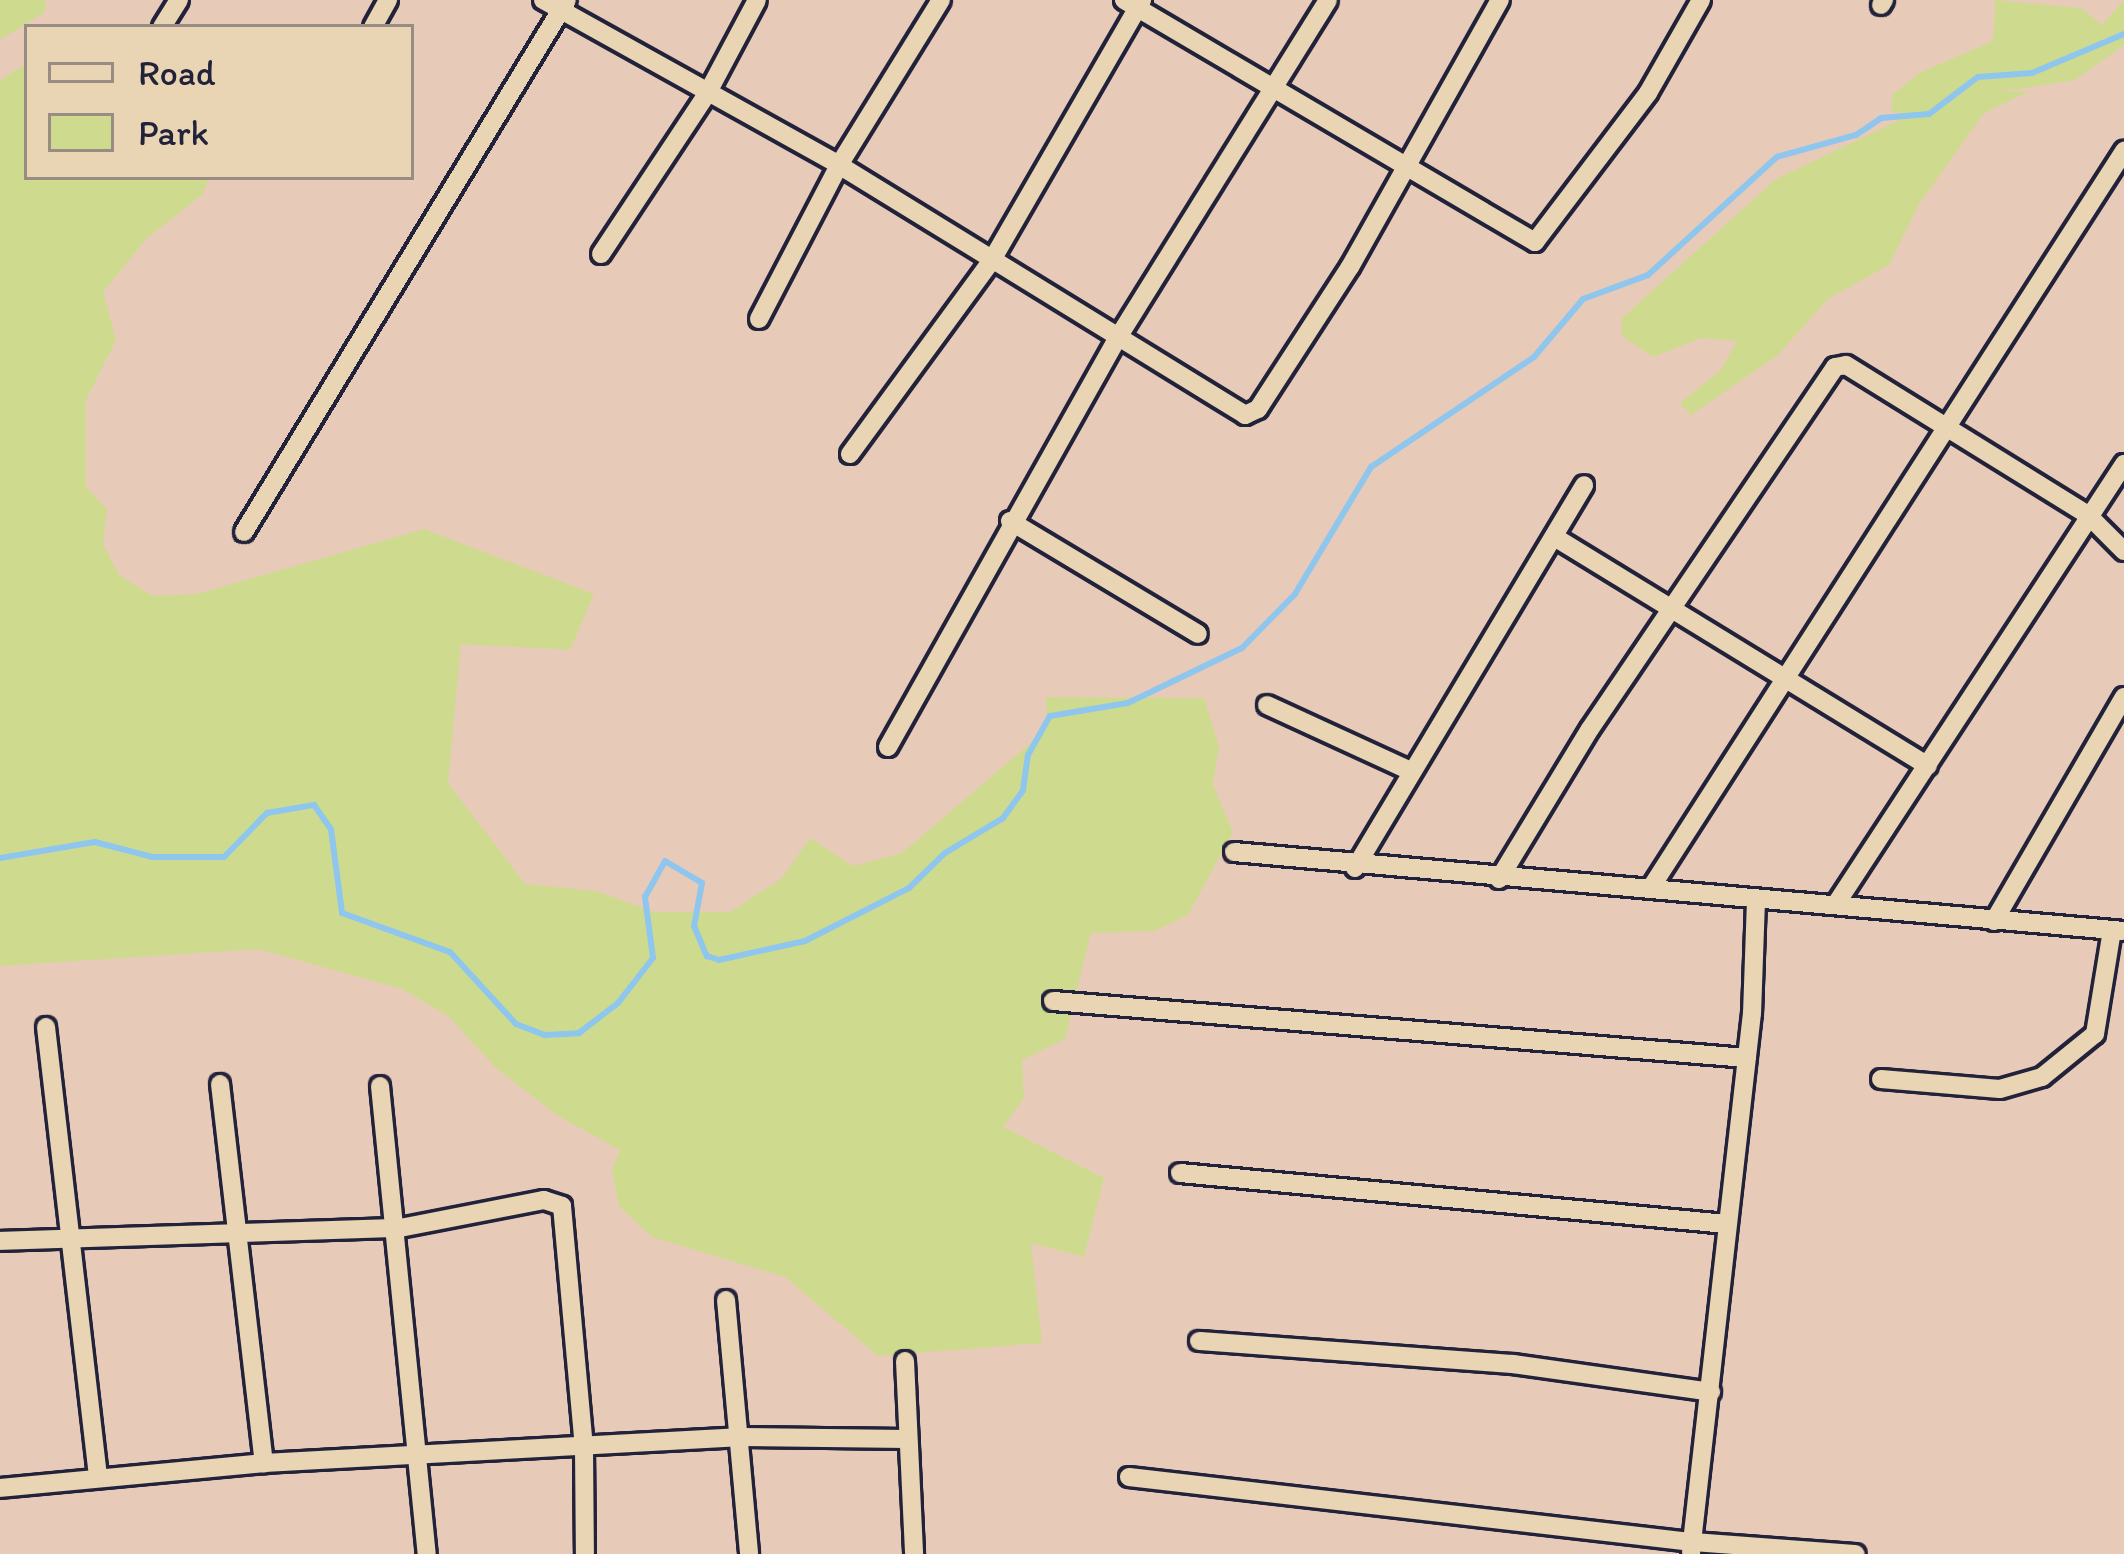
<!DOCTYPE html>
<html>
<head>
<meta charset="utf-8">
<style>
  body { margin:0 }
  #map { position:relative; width:2124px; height:1554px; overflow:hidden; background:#e8cab9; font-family:Itim,sans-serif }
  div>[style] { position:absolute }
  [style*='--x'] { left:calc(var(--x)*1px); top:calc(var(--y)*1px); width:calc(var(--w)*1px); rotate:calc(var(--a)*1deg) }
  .green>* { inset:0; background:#cedb8f }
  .stream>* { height:6px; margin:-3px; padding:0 3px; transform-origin:3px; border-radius:3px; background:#8fc6ed }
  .roads { filter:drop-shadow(3px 0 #22223b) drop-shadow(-3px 0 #22223b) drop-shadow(0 3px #22223b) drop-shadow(0 -3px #22223b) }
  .minor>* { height:18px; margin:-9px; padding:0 9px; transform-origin:9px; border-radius:9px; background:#e9d5b3 }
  span { translate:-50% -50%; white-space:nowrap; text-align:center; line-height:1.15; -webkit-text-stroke:9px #e9d5b3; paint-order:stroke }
  .legend { position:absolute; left:24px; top:24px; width:390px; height:156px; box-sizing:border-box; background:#e9d5b3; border:3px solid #998d83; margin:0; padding:15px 21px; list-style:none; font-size:36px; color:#22223b }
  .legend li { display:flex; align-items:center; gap:24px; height:60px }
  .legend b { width:60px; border:3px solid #998d83 }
</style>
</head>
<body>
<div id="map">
  <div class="green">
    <i style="clip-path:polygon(0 0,46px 0,45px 12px,0 40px)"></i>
    <i style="clip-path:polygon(1995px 0,2081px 8px,2102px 25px,2124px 0,2124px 45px,2075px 80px,1998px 92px,2030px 91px,1984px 113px,1919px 204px,1889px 265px,1828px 299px,1778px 355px,1691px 415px,1680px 403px,1721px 370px,1737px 341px,1702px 338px,1653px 357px,1622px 336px,1621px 319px,1776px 179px,1910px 115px,1891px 111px,1893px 94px,1919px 73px,1993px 41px)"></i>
    <i style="clip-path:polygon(27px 63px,27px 177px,210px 177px,202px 195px,147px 238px,103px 292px,116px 340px,86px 400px,86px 487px,107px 509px,103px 544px,119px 575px,153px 596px,197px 594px,424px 529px,594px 594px,570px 650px,461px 644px,448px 783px,525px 884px,596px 891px,655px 912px,730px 912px,781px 879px,810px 838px,853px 866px,902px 853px,1047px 729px,1046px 697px,1204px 698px,1219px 746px,1213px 785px,1233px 832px,1188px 915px,1154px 931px,1091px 933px,1065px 1039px,1022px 1060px,1024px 1098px,1003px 1127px,1104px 1178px,1084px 1257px,1031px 1243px,1042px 1343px,878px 1356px,785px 1277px,652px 1237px,619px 1206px,612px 1169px,620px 1150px,558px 1116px,496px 1068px,448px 1016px,402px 989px,258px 949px,0 966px,0 80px)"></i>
  </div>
  <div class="stream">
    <i style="--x:0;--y:858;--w:96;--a:-9.6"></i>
    <i style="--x:95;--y:842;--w:59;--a:14.7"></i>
    <i style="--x:152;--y:857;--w:72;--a:0"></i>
    <i style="--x:224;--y:857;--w:62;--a:-45.7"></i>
    <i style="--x:267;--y:813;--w:48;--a:-9.7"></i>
    <i style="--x:314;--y:805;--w:29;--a:55"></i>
    <i style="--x:331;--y:829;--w:85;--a:82.5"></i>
    <i style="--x:342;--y:913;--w:115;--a:19.9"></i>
    <i style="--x:450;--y:952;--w:98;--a:47.5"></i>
    <i style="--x:516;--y:1024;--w:31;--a:21"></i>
    <i style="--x:545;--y:1035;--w:34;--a:-3"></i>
    <i style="--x:579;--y:1033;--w:49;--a:-37.6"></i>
    <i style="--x:618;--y:1003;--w:57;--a:-52.1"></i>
    <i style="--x:653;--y:958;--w:62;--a:-97.5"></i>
    <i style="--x:645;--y:897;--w:41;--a:-60.9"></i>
    <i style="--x:665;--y:861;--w:43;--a:30.7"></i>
    <i style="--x:702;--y:883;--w:44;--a:100.5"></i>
    <i style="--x:694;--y:926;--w:33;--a:67"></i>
    <i style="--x:707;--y:956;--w:13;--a:18"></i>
    <i style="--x:719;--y:960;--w:88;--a:-12.5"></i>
    <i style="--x:805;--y:941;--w:117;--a:-27"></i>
    <i style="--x:909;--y:888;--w:50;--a:-44.2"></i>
    <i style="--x:945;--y:853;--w:68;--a:-31.1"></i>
    <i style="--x:1003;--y:818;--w:34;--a:-54"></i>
    <i style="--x:1023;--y:790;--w:35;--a:-82"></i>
    <i style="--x:1028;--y:755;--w:45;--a:-60.6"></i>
    <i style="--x:1050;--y:716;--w:79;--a:-9.5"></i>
    <i style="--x:1128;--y:703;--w:127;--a:-25.8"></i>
    <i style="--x:1242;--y:648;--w:76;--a:-45.5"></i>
    <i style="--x:1295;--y:594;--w:148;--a:-59.1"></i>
    <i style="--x:1371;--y:467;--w:197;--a:-34"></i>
    <i style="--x:1534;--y:357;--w:76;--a:-49.8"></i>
    <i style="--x:1583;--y:299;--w:69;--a:-20.3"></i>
    <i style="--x:1648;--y:275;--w:175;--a:-42.5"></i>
    <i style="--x:1777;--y:157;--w:82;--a:-15.6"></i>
    <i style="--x:1856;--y:135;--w:30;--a:-34"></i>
    <i style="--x:1881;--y:118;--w:48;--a:-4.8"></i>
    <i style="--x:1929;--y:114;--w:61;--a:-37.1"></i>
    <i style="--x:1978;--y:77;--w:54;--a:-4.2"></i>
    <i style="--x:2032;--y:73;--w:100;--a:-23"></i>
  </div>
  <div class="roads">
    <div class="minor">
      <i style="--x:543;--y:0;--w:339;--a:29.1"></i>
      <i style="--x:839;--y:165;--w:477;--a:31.6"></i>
      <i style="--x:1245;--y:415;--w:14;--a:-25"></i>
      <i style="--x:1258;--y:409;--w:169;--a:-57.1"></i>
      <i style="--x:1350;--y:267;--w:306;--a:-60.7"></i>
      <i style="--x:1124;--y:0;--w:477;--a:30.5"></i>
      <i style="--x:1535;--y:242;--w:187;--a:-52.8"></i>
      <i style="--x:1648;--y:93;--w:107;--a:-60.3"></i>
      <i style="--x:1881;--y:5;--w:6;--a:-59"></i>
      <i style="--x:162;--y:27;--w:32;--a:-58"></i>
      <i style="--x:373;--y:27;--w:31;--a:-61"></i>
      <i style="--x:601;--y:254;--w:192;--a:-56.5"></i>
      <i style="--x:707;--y:94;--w:106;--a:-62"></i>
      <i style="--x:759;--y:319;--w:174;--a:-62.5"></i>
      <i style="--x:839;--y:165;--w:194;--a:-58.3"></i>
      <i style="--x:850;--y:454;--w:240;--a:-53.8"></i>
      <i style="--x:992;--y:260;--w:300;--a:-60"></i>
      <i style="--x:1010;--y:521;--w:219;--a:31"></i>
      <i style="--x:244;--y:532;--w:622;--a:-58.74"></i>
      <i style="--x:1556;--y:538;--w:436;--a:31.5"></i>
      <i style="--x:1267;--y:705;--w:155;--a:24.7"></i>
      <i style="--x:888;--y:747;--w:468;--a:-60.7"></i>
      <i style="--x:1117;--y:339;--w:399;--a:-58.1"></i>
      <i style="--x:1234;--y:852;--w:893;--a:5.07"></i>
      <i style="--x:1355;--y:868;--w:446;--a:-59.1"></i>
      <i style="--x:1499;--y:879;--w:175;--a:-58.8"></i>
      <i style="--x:1590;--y:729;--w:437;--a:-55.9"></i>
      <i style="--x:1835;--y:367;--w:11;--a:-10"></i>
      <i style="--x:1846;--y:365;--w:285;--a:31.8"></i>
      <i style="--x:2088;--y:515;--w:51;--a:45"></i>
      <i style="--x:1652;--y:886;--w:874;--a:-57.29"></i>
      <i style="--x:1756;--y:900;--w:113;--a:92"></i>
      <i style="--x:1752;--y:1013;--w:532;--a:96.47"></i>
      <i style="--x:1692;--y:1542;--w:164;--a:4.2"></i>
      <i style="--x:1836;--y:904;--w:526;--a:-56.79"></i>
      <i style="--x:1994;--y:921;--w:259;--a:-59.9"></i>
      <i style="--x:1053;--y:1001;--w:696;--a:4.7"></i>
      <i style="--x:46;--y:1027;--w:452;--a:83.4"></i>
      <i style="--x:1881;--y:1079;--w:119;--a:4.8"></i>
      <i style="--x:2000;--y:1089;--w:44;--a:-15.9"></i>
      <i style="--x:2042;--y:1077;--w:68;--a:-39.1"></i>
      <i style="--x:2095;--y:1034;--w:105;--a:-80.7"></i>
      <i style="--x:220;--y:1084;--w:382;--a:83.4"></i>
      <i style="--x:380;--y:1086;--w:470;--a:84.3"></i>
      <i style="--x:1180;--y:1173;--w:549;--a:5.33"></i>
      <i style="--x:0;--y:1241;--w:400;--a:-1.9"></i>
      <i style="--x:400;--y:1228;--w:147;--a:-11"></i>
      <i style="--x:544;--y:1200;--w:19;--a:18"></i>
      <i style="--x:562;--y:1206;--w:244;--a:84.8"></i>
      <i style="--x:584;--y:1449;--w:105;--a:89.5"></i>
      <i style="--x:726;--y:1300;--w:255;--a:84.8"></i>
      <i style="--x:1199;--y:1341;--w:315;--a:4.2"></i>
      <i style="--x:1513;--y:1364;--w:200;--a:8"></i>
      <i style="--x:905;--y:1361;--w:193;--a:87.3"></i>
      <i style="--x:1129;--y:1477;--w:567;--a:6.59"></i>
      <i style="--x:1692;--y:1542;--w:11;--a:95"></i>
      <i style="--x:0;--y:1488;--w:265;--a:-5.4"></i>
      <i style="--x:264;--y:1463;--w:479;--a:-3.1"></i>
      <i style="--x:742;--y:1437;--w:165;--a:0.7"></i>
    </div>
  </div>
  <ul class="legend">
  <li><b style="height:15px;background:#e9d5b3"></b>Road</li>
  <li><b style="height:33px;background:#cedb8f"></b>Park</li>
  </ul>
</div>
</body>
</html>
